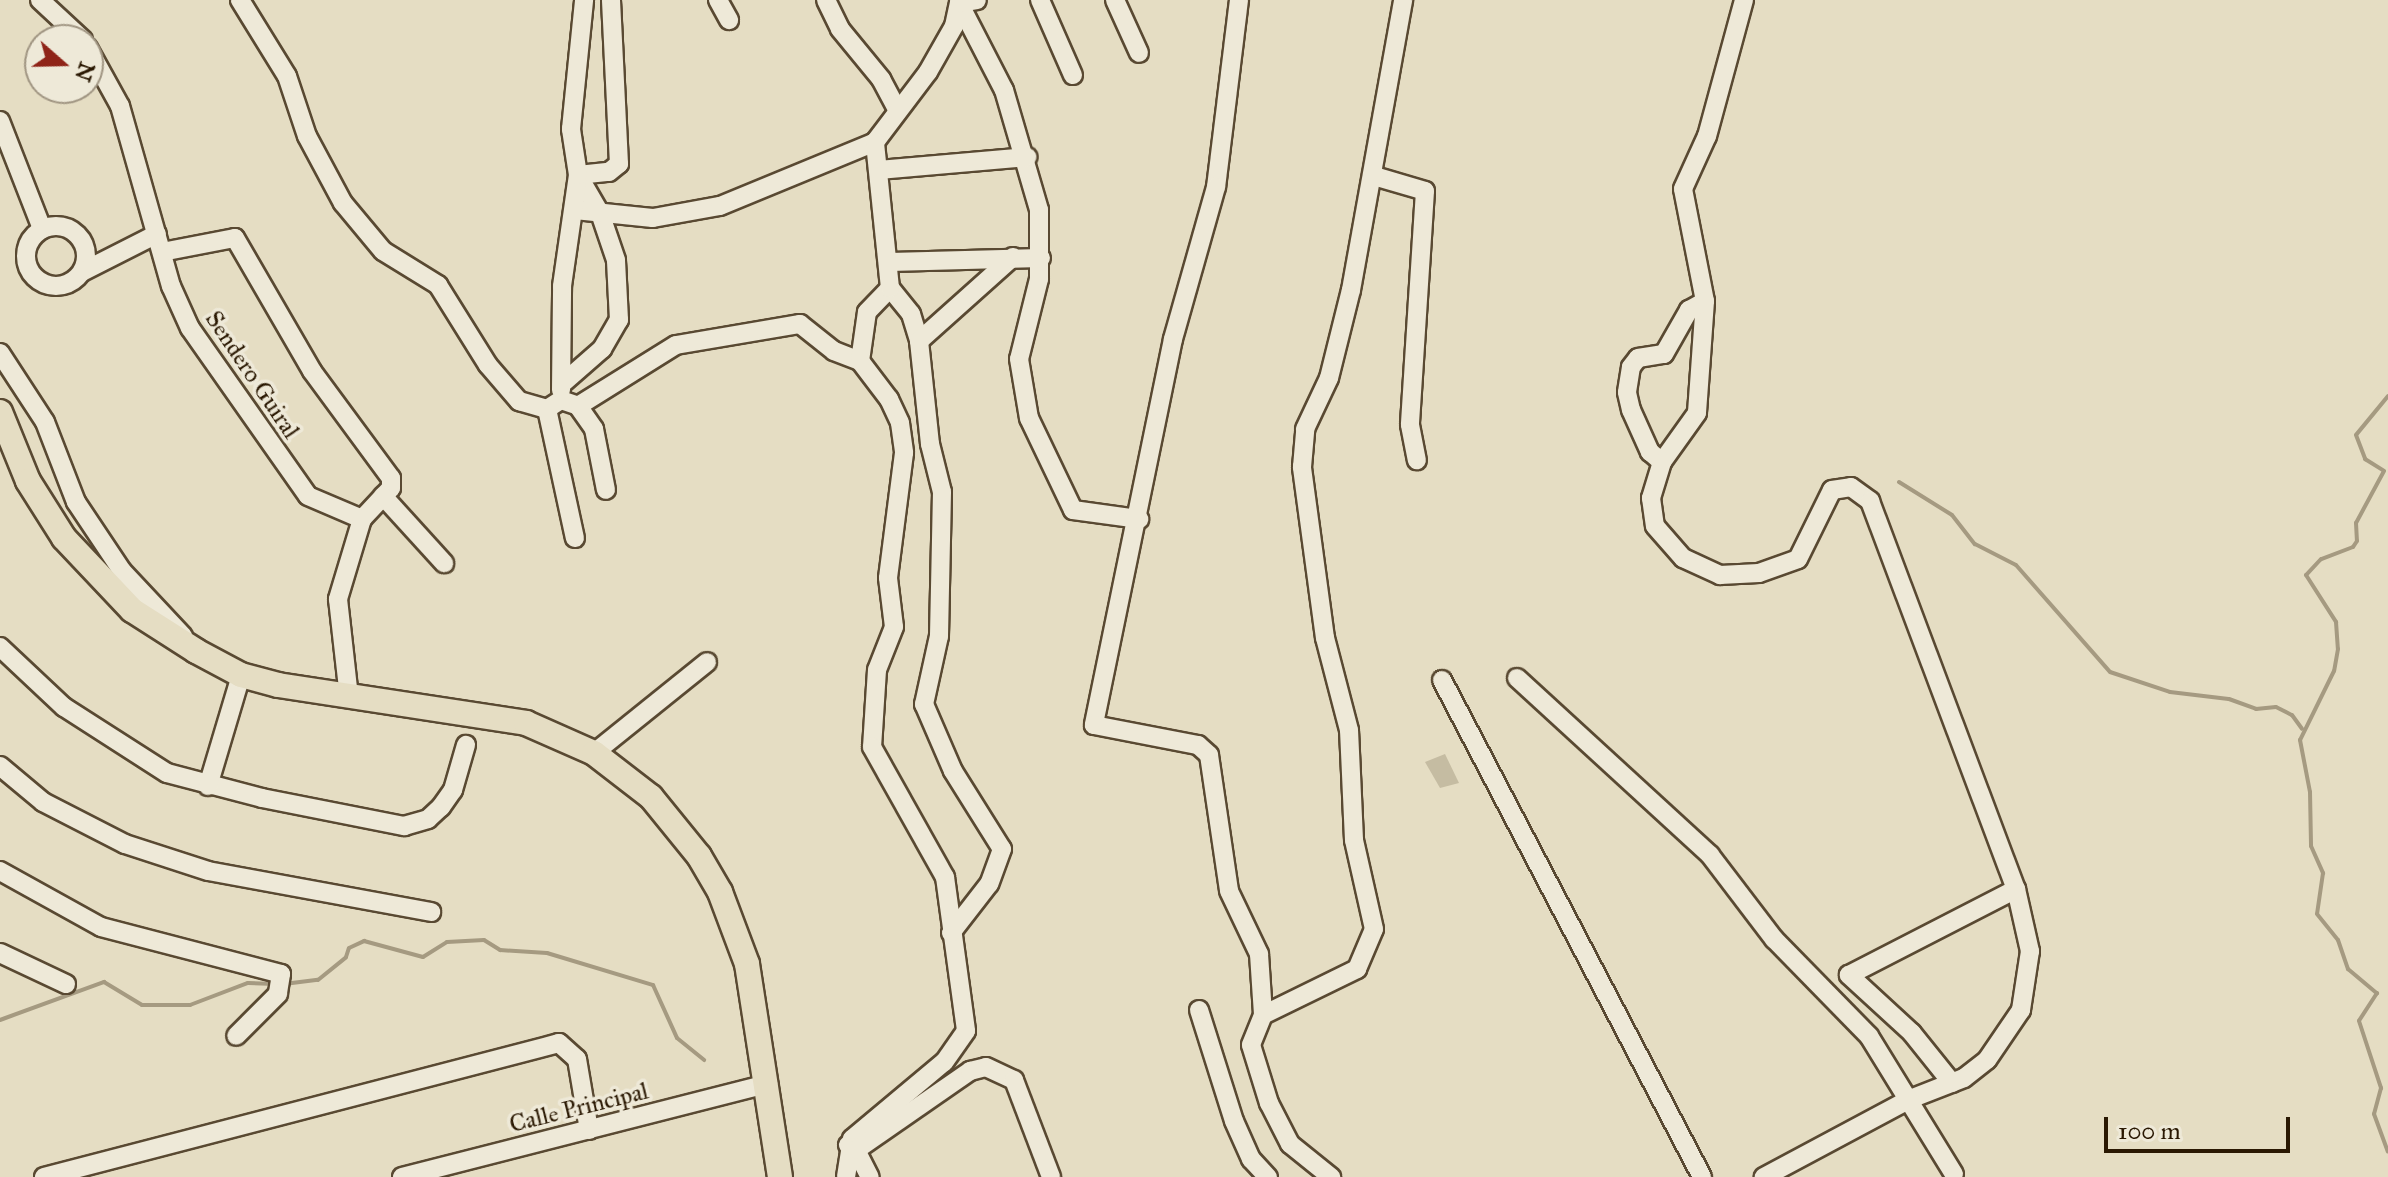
<!DOCTYPE html>
<html>
<head>
<meta charset="utf-8">
<style>
  body { margin:0 }
  #map { position:relative; width:2388px; height:1177px; overflow:hidden; background:#e5ddc3; font-family:"IM FELL Great Primer",serif }
  div>[style] { position:absolute }
  [style*='--x'] { left:calc(var(--x)*1px); top:calc(var(--y)*1px); width:calc(var(--w)*1px); rotate:calc(var(--a)*1deg) }
  .green>* { inset:0; background:#c5bca2 }
  .stream>* { height:4px; margin:-2px; padding:0 2px; transform-origin:2px; border-radius:2px; background:#a59a81 }
  .roads { filter:drop-shadow(2px 0 #594932) drop-shadow(-2px 0 #594932) drop-shadow(0 2px #594932) drop-shadow(0 -2px #594932) }
  .minor>* { height:18px; margin:-9px; padding:0 9px; transform-origin:9px; border-radius:9px; background:#eee9d8 }
  .minor>.ring { margin:-9px; padding:0; box-sizing:content-box; background:none; border:18px solid #eee9d8; border-radius:50% }
  .major>* { height:24px; margin:-12px; padding:0 12px; transform-origin:12px; border-radius:12px; background:#e5ddc3 }
  span { translate:-50% -50%; white-space:nowrap; text-align:center; line-height:1.15; -webkit-text-stroke:7px #eee9d8; paint-order:stroke }
  .street-label { font-size:24px; color:#2a1802 }
  .north { position:absolute; left:24px; top:24px; width:80px; height:80px; box-sizing:border-box; background:#eee9d8; border:2px solid #a09582; border-radius:50%; rotate:110deg; font-size:22px; font-weight:700; line-height:32px; text-align:center; color:#2a1802 }
  .north::after { content:''; display:block; margin:auto; width:28px; height:36px; background:#8f2418; clip-path:polygon(50% 0,100% 100%,50% 72%,0 100%) }
  .scale { position:absolute; left:2104px; top:1117px; width:186px; height:36px; box-sizing:border-box; border:4px solid #2a1802; border-top:0; padding-left:10px; font-size:24px; line-height:28px; white-space:nowrap; color:#2a1802; -webkit-text-stroke:6px #eee9d8; paint-order:stroke }
</style>
</head>
<body>
<div id="map">
  <div class="green">
    <i style="clip-path:polygon(1445px 754px,1459px 783px,1440px 788px,1425px 762px)"></i>
  </div>
  <div class="stream">
    <i style="--x:2388;--y:396;--w:50;--a:129.4"></i>
    <i style="--x:2356;--y:435;--w:26;--a:69"></i>
    <i style="--x:2365;--y:459;--w:22;--a:32"></i>
    <i style="--x:2384;--y:471;--w:59;--a:118.3"></i>
    <i style="--x:2356;--y:523;--w:18;--a:87"></i>
    <i style="--x:2357;--y:541;--w:7;--a:124"></i>
    <i style="--x:2353;--y:547;--w:34;--a:159"></i>
    <i style="--x:2321;--y:559;--w:22;--a:133"></i>
    <i style="--x:2306;--y:575;--w:56;--a:57.4"></i>
    <i style="--x:2336;--y:622;--w:27;--a:86"></i>
    <i style="--x:2338;--y:649;--w:22;--a:100"></i>
    <i style="--x:2334;--y:671;--w:77;--a:116.2"></i>
    <i style="--x:2300;--y:740;--w:53;--a:79.1"></i>
    <i style="--x:2310;--y:792;--w:54;--a:88.9"></i>
    <i style="--x:2311;--y:846;--w:30;--a:66"></i>
    <i style="--x:2323;--y:873;--w:41;--a:98.3"></i>
    <i style="--x:2317;--y:914;--w:33;--a:51"></i>
    <i style="--x:2338;--y:940;--w:31;--a:71"></i>
    <i style="--x:2348;--y:969;--w:38;--a:40"></i>
    <i style="--x:2377;--y:993;--w:33;--a:123"></i>
    <i style="--x:2359;--y:1021;--w:71;--a:71.8"></i>
    <i style="--x:2381;--y:1088;--w:27;--a:105"></i>
    <i style="--x:2374;--y:1114;--w:40;--a:69.8"></i>
    <i style="--x:1899;--y:482;--w:62;--a:31.9"></i>
    <i style="--x:1952;--y:515;--w:37;--a:52"></i>
    <i style="--x:1975;--y:544;--w:46;--a:27.1"></i>
    <i style="--x:2016;--y:565;--w:142;--a:48.7"></i>
    <i style="--x:2110;--y:672;--w:63;--a:18.4"></i>
    <i style="--x:2170;--y:692;--w:59;--a:6.8"></i>
    <i style="--x:2229;--y:699;--w:29;--a:20"></i>
    <i style="--x:2256;--y:709;--w:20;--a:-6"></i>
    <i style="--x:2276;--y:707;--w:18;--a:27"></i>
    <i style="--x:2292;--y:715;--w:17;--a:54"></i>
    <i style="--x:284;--y:984;--w:34;--a:-7"></i>
    <i style="--x:318;--y:980;--w:36;--a:-39"></i>
    <i style="--x:346;--y:957;--w:9;--a:-72"></i>
    <i style="--x:349;--y:948;--w:17;--a:-25"></i>
    <i style="--x:364;--y:941;--w:61;--a:15.2"></i>
    <i style="--x:423;--y:957;--w:28;--a:-32"></i>
    <i style="--x:447;--y:942;--w:37;--a:-3"></i>
    <i style="--x:484;--y:940;--w:19;--a:32"></i>
    <i style="--x:500;--y:950;--w:47;--a:3.7"></i>
    <i style="--x:547;--y:953;--w:111;--a:16.8"></i>
    <i style="--x:653;--y:985;--w:58;--a:65.6"></i>
    <i style="--x:677;--y:1038;--w:35;--a:39"></i>
    <i style="--x:0;--y:1020;--w:111;--a:-20.1"></i>
    <i style="--x:104;--y:982;--w:44;--a:31.2"></i>
    <i style="--x:142;--y:1005;--w:48;--a:0"></i>
    <i style="--x:190;--y:1005;--w:62;--a:-20.8"></i>
    <i style="--x:248;--y:983;--w:27;--a:2"></i>
  </div>
  <div class="roads">
    <div class="minor">
      <i style="--x:40;--y:0;--w:59;--a:42.9"></i>
      <i style="--x:240;--y:0;--w:89;--a:58.3"></i>
      <i style="--x:287;--y:76;--w:63;--a:71.6"></i>
      <i style="--x:307;--y:136;--w:76;--a:61.8"></i>
      <i style="--x:343;--y:203;--w:62;--a:50.2"></i>
      <i style="--x:383;--y:251;--w:65;--a:31.7"></i>
      <i style="--x:438;--y:285;--w:94;--a:58"></i>
      <i style="--x:488;--y:365;--w:48;--a:49.3"></i>
      <i style="--x:519;--y:401;--w:29;--a:16"></i>
      <i style="--x:547;--y:409;--w:17;--a:-33"></i>
      <i style="--x:561;--y:400;--w:18;--a:19"></i>
      <i style="--x:578;--y:406;--w:115;--a:-31.9"></i>
      <i style="--x:676;--y:345;--w:126;--a:-9.6"></i>
      <i style="--x:800;--y:324;--w:43;--a:38.5"></i>
      <i style="--x:834;--y:351;--w:28;--a:21"></i>
      <i style="--x:860;--y:361;--w:48;--a:52.7"></i>
      <i style="--x:889;--y:399;--w:26;--a:65"></i>
      <i style="--x:900;--y:423;--w:30;--a:82"></i>
      <i style="--x:904;--y:453;--w:126;--a:97.3"></i>
      <i style="--x:888;--y:578;--w:49;--a:83"></i>
      <i style="--x:894;--y:627;--w:46;--a:111.6"></i>
      <i style="--x:877;--y:670;--w:77;--a:93.7"></i>
      <i style="--x:872;--y:747;--w:149;--a:60.7"></i>
      <i style="--x:945;--y:877;--w:155;--a:82.2"></i>
      <i style="--x:966;--y:1031;--w:38;--a:125"></i>
      <i style="--x:944;--y:1062;--w:120;--a:140.1"></i>
      <i style="--x:852;--y:1139;--w:38;--a:99"></i>
      <i style="--x:718;--y:0;--w:23;--a:61"></i>
      <i style="--x:826;--y:0;--w:32;--a:64"></i>
      <i style="--x:840;--y:29;--w:65;--a:50.6"></i>
      <i style="--x:881;--y:79;--w:36;--a:62"></i>
      <i style="--x:1040;--y:0;--w:82;--a:66.3"></i>
      <i style="--x:1115;--y:0;--w:58;--a:65.6"></i>
      <i style="--x:1239;--y:0;--w:188;--a:97"></i>
      <i style="--x:1216;--y:187;--w:158;--a:105.8"></i>
      <i style="--x:1173;--y:339;--w:394;--a:101.6"></i>
      <i style="--x:1094;--y:725;--w:106;--a:10.9"></i>
      <i style="--x:1198;--y:745;--w:15;--a:42"></i>
      <i style="--x:1209;--y:755;--w:137;--a:81.6"></i>
      <i style="--x:1229;--y:891;--w:70;--a:64.5"></i>
      <i style="--x:1259;--y:954;--w:61;--a:86.2"></i>
      <i style="--x:1263;--y:1015;--w:32;--a:112"></i>
      <i style="--x:1251;--y:1045;--w:61;--a:72.8"></i>
      <i style="--x:1269;--y:1103;--w:46;--a:62.9"></i>
      <i style="--x:1290;--y:1144;--w:53;--a:38.8"></i>
      <i style="--x:1744;--y:0;--w:141;--a:105.2"></i>
      <i style="--x:1707;--y:136;--w:58;--a:114.4"></i>
      <i style="--x:1683;--y:189;--w:114;--a:78.9"></i>
      <i style="--x:1705;--y:301;--w:112;--a:94.1"></i>
      <i style="--x:1697;--y:413;--w:60;--a:125.5"></i>
      <i style="--x:1662;--y:462;--w:38;--a:107"></i>
      <i style="--x:1651;--y:498;--w:28;--a:82"></i>
      <i style="--x:1655;--y:526;--w:43;--a:48.8"></i>
      <i style="--x:1683;--y:558;--w:41;--a:24.7"></i>
      <i style="--x:1720;--y:575;--w:39;--a:-3"></i>
      <i style="--x:1759;--y:573;--w:41;--a:-19.7"></i>
      <i style="--x:1798;--y:559;--w:77;--a:-63.8"></i>
      <i style="--x:1832;--y:490;--w:19;--a:-9"></i>
      <i style="--x:1851;--y:487;--w:24;--a:36"></i>
      <i style="--x:1870;--y:501;--w:415;--a:69.4"></i>
      <i style="--x:2016;--y:889;--w:64;--a:77.3"></i>
      <i style="--x:2030;--y:951;--w:60;--a:98.7"></i>
      <i style="--x:2021;--y:1010;--w:60;--a:124.2"></i>
      <i style="--x:1987;--y:1060;--w:29;--a:142"></i>
      <i style="--x:1964;--y:1078;--w:58;--a:158.7"></i>
      <i style="--x:1910;--y:1099;--w:166;--a:151.9"></i>
      <i style="--x:959;--y:3;--w:98;--a:62.7"></i>
      <i style="--x:1004;--y:90;--w:125;--a:73.7"></i>
      <i style="--x:1039;--y:210;--w:69;--a:90"></i>
      <i style="--x:1039;--y:279;--w:82;--a:104"></i>
      <i style="--x:1019;--y:359;--w:60;--a:80.4"></i>
      <i style="--x:1029;--y:418;--w:102;--a:64.4"></i>
      <i style="--x:1073;--y:510;--w:67;--a:7.8"></i>
      <i style="--x:88;--y:48;--w:66;--a:61.1"></i>
      <i style="--x:120;--y:106;--w:187;--a:74.2"></i>
      <i style="--x:171;--y:286;--w:46;--a:65.7"></i>
      <i style="--x:190;--y:328;--w:205;--a:54.9"></i>
      <i style="--x:308;--y:496;--w:59;--a:23.1"></i>
      <i style="--x:0;--y:121;--w:116;--a:68.7"></i>
      <i style="--x:879;--y:170;--w:149;--a:-5"></i>
      <i style="--x:1374;--y:176;--w:53;--a:16.4"></i>
      <i style="--x:1425;--y:191;--w:234;--a:93.7"></i>
      <i style="--x:1410;--y:425;--w:36;--a:79"></i>
      <i style="--x:575;--y:210;--w:78;--a:5.9"></i>
      <i style="--x:653;--y:218;--w:68;--a:-10.2"></i>
      <i style="--x:720;--y:206;--w:168;--a:-22.4"></i>
      <i style="--x:875;--y:142;--w:88;--a:-52.9"></i>
      <i style="--x:928;--y:72;--w:53;--a:-60.5"></i>
      <i style="--x:954;--y:26;--w:24;--a:-78"></i>
      <i style="--x:959;--y:3;--w:18;--a:-9"></i>
      <i class="ring" style="left:26px;top:226px;width:42px;height:42px"></i>
      <i style="--x:162;--y:252;--w:74;--a:-10.9"></i>
      <i style="--x:235;--y:238;--w:154;--a:59.9"></i>
      <i style="--x:312;--y:371;--w:133;--a:53.6"></i>
      <i style="--x:391;--y:478;--w:10;--a:90"></i>
      <i style="--x:391;--y:488;--w:42;--a:133.1"></i>
      <i style="--x:362;--y:519;--w:84;--a:106.7"></i>
      <i style="--x:338;--y:599;--w:99;--a:83.6"></i>
      <i style="--x:890;--y:262;--w:151;--a:-1.5"></i>
      <i style="--x:82;--y:272;--w:84;--a:-26.9"></i>
      <i style="--x:890;--y:288;--w:33;--a:51"></i>
      <i style="--x:911;--y:314;--w:28;--a:73"></i>
      <i style="--x:919;--y:341;--w:104;--a:83.9"></i>
      <i style="--x:930;--y:444;--w:49;--a:76"></i>
      <i style="--x:942;--y:492;--w:144;--a:91.2"></i>
      <i style="--x:939;--y:636;--w:70;--a:102.4"></i>
      <i style="--x:924;--y:704;--w:73;--a:66.6"></i>
      <i style="--x:953;--y:771;--w:92;--a:57.9"></i>
      <i style="--x:1002;--y:849;--w:37;--a:110"></i>
      <i style="--x:989;--y:884;--w:62;--a:127.8"></i>
      <i style="--x:919;--y:341;--w:126;--a:-41.8"></i>
      <i style="--x:0;--y:353;--w:82;--a:56.9"></i>
      <i style="--x:45;--y:422;--w:86;--a:68.8"></i>
      <i style="--x:76;--y:502;--w:83;--a:56.3"></i>
      <i style="--x:122;--y:571;--w:89;--a:46.8"></i>
      <i style="--x:860;--y:361;--w:49;--a:-81.9"></i>
      <i style="--x:867;--y:312;--w:33;--a:-46"></i>
      <i style="--x:890;--y:288;--w:147;--a:-95.9"></i>
      <i style="--x:563;--y:383;--w:52;--a:-41.1"></i>
      <i style="--x:602;--y:349;--w:34;--a:-60"></i>
      <i style="--x:619;--y:320;--w:60;--a:-92.9"></i>
      <i style="--x:616;--y:260;--w:50;--a:-108.8"></i>
      <i style="--x:600;--y:213;--w:44;--a:-120.1"></i>
      <i style="--x:578;--y:175;--w:31;--a:-6"></i>
      <i style="--x:609;--y:172;--w:13;--a:-39"></i>
      <i style="--x:619;--y:164;--w:164;--a:-92.8"></i>
      <i style="--x:561;--y:390;--w:104;--a:-89.4"></i>
      <i style="--x:562;--y:286;--w:112;--a:-81.8"></i>
      <i style="--x:578;--y:175;--w:47;--a:-98.7"></i>
      <i style="--x:571;--y:129;--w:130;--a:-84.2"></i>
      <i style="--x:578;--y:406;--w:28;--a:55"></i>
      <i style="--x:594;--y:429;--w:62;--a:78.9"></i>
      <i style="--x:547;--y:409;--w:132;--a:77.8"></i>
      <i style="--x:1662;--y:462;--w:16;--a:-140"></i>
      <i style="--x:1650;--y:452;--w:46;--a:-114.3"></i>
      <i style="--x:1631;--y:410;--w:18;--a:-103"></i>
      <i style="--x:1627;--y:392;--w:25;--a:-81"></i>
      <i style="--x:1631;--y:367;--w:11;--a:-52"></i>
      <i style="--x:1638;--y:358;--w:26;--a:-9"></i>
      <i style="--x:1664;--y:354;--w:51;--a:-60.4"></i>
      <i style="--x:1689;--y:310;--w:18;--a:-29"></i>
      <i style="--x:383;--y:496;--w:91;--a:47.7"></i>
      <i style="--x:0;--y:647;--w:88;--a:43.2"></i>
      <i style="--x:64;--y:707;--w:122;--a:32.7"></i>
      <i style="--x:167;--y:773;--w:98;--a:14.7"></i>
      <i style="--x:262;--y:798;--w:145;--a:11.2"></i>
      <i style="--x:404;--y:826;--w:25;--a:-16"></i>
      <i style="--x:428;--y:819;--w:18;--a:-43"></i>
      <i style="--x:441;--y:807;--w:21;--a:-55"></i>
      <i style="--x:453;--y:790;--w:47;--a:-73.9"></i>
      <i style="--x:1517;--y:678;--w:262;--a:42.5"></i>
      <i style="--x:1710;--y:855;--w:106;--a:52.7"></i>
      <i style="--x:1774;--y:939;--w:136;--a:45.6"></i>
      <i style="--x:1869;--y:1036;--w:162;--a:58.4"></i>
      <i style="--x:1442;--y:680;--w:561;--a:62.38"></i>
      <i style="--x:594;--y:753;--w:145;--a:-38.8"></i>
      <i style="--x:0;--y:766;--w:56;--a:39.9"></i>
      <i style="--x:43;--y:802;--w:92;--a:27.1"></i>
      <i style="--x:125;--y:844;--w:87;--a:18"></i>
      <i style="--x:208;--y:871;--w:227;--a:10.4"></i>
      <i style="--x:208;--y:786;--w:116;--a:-73.4"></i>
      <i style="--x:0;--y:871;--w:115;--a:29"></i>
      <i style="--x:101;--y:927;--w:186;--a:14.6"></i>
      <i style="--x:281;--y:974;--w:20;--a:99"></i>
      <i style="--x:278;--y:994;--w:59;--a:135"></i>
      <i style="--x:0;--y:953;--w:73;--a:25.2"></i>
      <i style="--x:1199;--y:1010;--w:116;--a:72.5"></i>
      <i style="--x:1234;--y:1121;--w:42;--a:65.9"></i>
      <i style="--x:1251;--y:1159;--w:25;--a:47"></i>
      <i style="--x:1263;--y:1015;--w:105;--a:-26.1"></i>
      <i style="--x:1357;--y:969;--w:43;--a:-67"></i>
      <i style="--x:1374;--y:929;--w:91;--a:-102.7"></i>
      <i style="--x:1354;--y:840;--w:110;--a:-92.6"></i>
      <i style="--x:1349;--y:730;--w:95;--a:-104.6"></i>
      <i style="--x:1325;--y:638;--w:173;--a:-97.7"></i>
      <i style="--x:1302;--y:467;--w:38;--a:-85"></i>
      <i style="--x:1305;--y:429;--w:56;--a:-64.8"></i>
      <i style="--x:1329;--y:378;--w:91;--a:-76"></i>
      <i style="--x:1351;--y:290;--w:295;--a:-79.8"></i>
      <i style="--x:1952;--y:1083;--w:64;--a:-128.7"></i>
      <i style="--x:1912;--y:1033;--w:86;--a:-137.4"></i>
      <i style="--x:1849;--y:975;--w:188;--a:-27.2"></i>
      <i style="--x:848;--y:1145;--w:9;--a:32"></i>
      <i style="--x:856;--y:1150;--w:30;--a:63"></i>
      <i style="--x:856;--y:1150;--w:139;--a:-34.7"></i>
      <i style="--x:970;--y:1071;--w:16;--a:-14"></i>
      <i style="--x:986;--y:1067;--w:31;--a:25"></i>
      <i style="--x:1014;--y:1080;--w:104;--a:69.1"></i>
      <i style="--x:44;--y:1177;--w:532;--a:-14.58"></i>
      <i style="--x:559;--y:1043;--w:24;--a:42"></i>
      <i style="--x:577;--y:1059;--w:72;--a:80.4"></i>
      <i style="--x:402;--y:1177;--w:378;--a:-14.3"></i>
    </div>
    <div class="major">
      <i style="--x:0;--y:412;--w:74;--a:67.9"></i>
      <i style="--x:28;--y:481;--w:67;--a:57.7"></i>
      <i style="--x:64;--y:538;--w:99;--a:46.6"></i>
      <i style="--x:132;--y:610;--w:76;--a:32.6"></i>
      <i style="--x:196;--y:651;--w:51;--a:28.1"></i>
      <i style="--x:241;--y:675;--w:38;--a:15"></i>
      <i style="--x:278;--y:685;--w:251;--a:8.7"></i>
      <i style="--x:526;--y:723;--w:74;--a:23.8"></i>
      <i style="--x:594;--y:753;--w:72;--a:37.7"></i>
      <i style="--x:651;--y:797;--w:76;--a:50.9"></i>
      <i style="--x:699;--y:856;--w:42;--a:59.7"></i>
      <i style="--x:720;--y:892;--w:77;--a:69.4"></i>
      <i style="--x:747;--y:964;--w:216;--a:81.2"></i>
    </div>
  </div>
  <div class="street-label">
    <span style="left:252px;top:375px;rotate:56deg">Sendero Guiral</span>
    <span style="left:579px;top:1108px;rotate:-14deg">Calle Principal</span>
  </div>
  <div class="north">N</div>
  <div class="scale">100 m</div>
</div>
</body>
</html>
